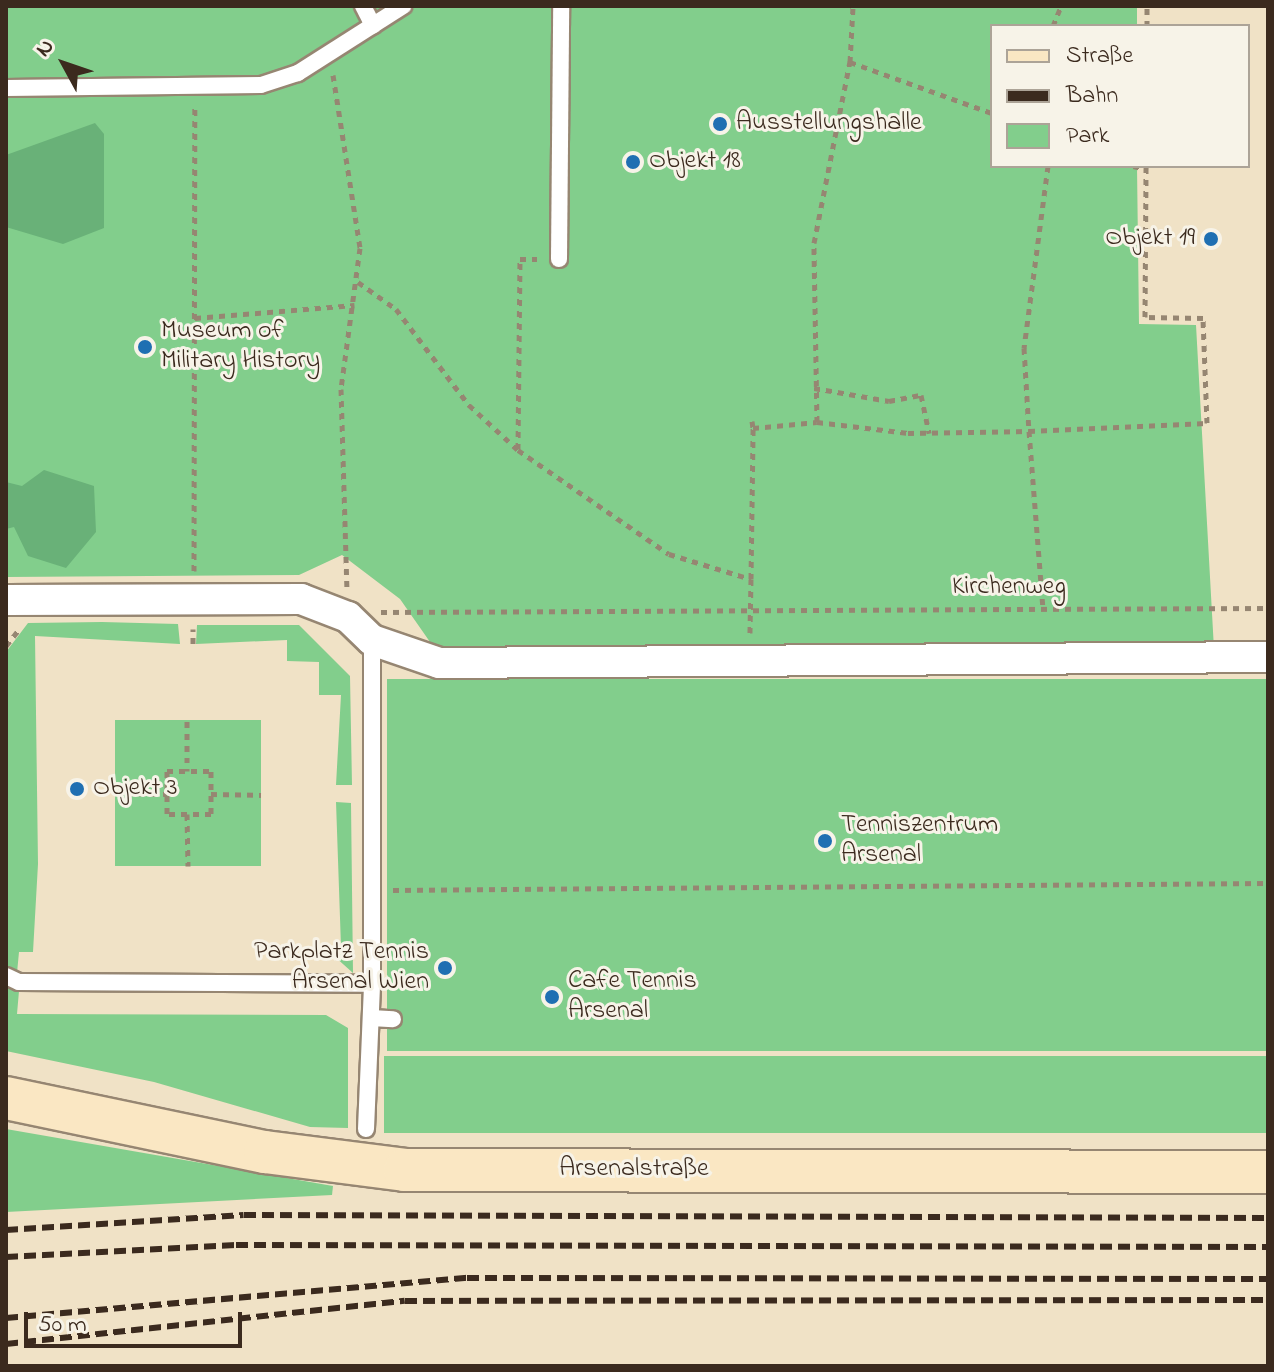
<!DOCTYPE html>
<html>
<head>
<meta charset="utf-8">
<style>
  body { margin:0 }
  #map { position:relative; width:1274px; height:1372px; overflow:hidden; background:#f0e2c6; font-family:"Indie Flower",sans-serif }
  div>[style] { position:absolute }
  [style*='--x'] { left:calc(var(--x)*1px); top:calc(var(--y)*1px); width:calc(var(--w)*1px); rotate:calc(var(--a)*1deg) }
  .green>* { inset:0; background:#82ce8c; transform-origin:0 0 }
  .forest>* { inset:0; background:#69b178 }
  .path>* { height:5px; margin-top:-2.5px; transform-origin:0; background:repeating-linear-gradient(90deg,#968672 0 6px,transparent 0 12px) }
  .roads { filter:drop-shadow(2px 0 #968672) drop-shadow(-2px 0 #968672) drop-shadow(0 2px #968672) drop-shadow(0 -2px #968672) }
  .service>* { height:16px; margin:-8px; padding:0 8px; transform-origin:8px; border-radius:8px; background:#fff }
  .minor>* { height:30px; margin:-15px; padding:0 15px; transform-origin:15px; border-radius:15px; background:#fff }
  .secondary>* { height:42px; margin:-21px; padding:0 21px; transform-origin:21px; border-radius:21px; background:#fae7c3 }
  .rail>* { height:6px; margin-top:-3px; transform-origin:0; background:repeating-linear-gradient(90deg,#3b2a1e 0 12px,transparent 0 18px) }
  .dots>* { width:22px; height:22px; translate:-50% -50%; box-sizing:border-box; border:4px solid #f7f3e8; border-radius:50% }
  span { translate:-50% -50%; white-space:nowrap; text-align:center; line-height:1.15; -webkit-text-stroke:6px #f7f3e8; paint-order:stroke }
  .poi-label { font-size:26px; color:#3b2a1e }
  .left { translate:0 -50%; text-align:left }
  .right { translate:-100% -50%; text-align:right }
  .street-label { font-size:26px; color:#3b2a1e }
  .frame { position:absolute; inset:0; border:8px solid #3b2a1e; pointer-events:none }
  .legend { position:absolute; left:990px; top:24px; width:260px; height:144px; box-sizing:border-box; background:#f7f3e8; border:2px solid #aca397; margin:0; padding:10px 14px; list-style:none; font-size:24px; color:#3b2a1e }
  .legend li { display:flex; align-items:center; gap:16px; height:40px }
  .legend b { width:40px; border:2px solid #aca397 }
  .north { position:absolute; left:24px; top:24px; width:80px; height:80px; -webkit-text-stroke:6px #f7f3e8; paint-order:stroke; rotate:310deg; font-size:22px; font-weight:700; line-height:32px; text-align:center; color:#3b2a1e }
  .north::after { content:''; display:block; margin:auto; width:28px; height:36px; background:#3b2a1e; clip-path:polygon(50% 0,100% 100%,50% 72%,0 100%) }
  .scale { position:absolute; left:24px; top:1312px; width:218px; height:36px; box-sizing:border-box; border:4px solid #3b2a1e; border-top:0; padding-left:10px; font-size:24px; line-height:28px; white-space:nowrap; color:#3b2a1e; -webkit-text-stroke:6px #f7f3e8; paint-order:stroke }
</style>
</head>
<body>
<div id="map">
  <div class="green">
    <i style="clip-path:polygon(6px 6px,1137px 6px,1137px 26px,992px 26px,992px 166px,1137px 166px,1139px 324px,1196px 325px,1214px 649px,448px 649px,430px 642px,400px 599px,342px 555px,299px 575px,6px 577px)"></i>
    <i style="clip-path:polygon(102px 622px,178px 624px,180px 644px,35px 636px,38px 864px,33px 952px,19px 952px,17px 973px,6px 965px,6px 652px,28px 623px)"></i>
    <i style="clip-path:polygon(197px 625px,299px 625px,350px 676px,352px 785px,336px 785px,341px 695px,319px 695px,319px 662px,287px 661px,287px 640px,196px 644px)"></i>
    <i style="left:387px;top:679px;width:881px;height:372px"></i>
    <i style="left:261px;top:720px;width:146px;height:146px;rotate:90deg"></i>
    <i style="clip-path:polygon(336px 802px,351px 803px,353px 973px,324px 947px,341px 947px)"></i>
    <i style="clip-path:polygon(6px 987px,19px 991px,17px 1014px,326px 1015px,348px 1028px,348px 1128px,310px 1127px,154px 1082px,6px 1051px)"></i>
    <i style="left:1268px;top:1056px;width:77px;height:884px;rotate:90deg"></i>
    <i style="clip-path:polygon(6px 1129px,333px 1186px,332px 1195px,6px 1212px)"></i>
  </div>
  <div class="forest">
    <i style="clip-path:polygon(95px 123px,104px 134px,104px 228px,63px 244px,6px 227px,6px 155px)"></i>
    <i style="clip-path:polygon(44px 470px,94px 486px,96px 532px,66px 568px,28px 556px,14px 527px,6px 529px,6px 482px,22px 486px)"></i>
  </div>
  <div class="path">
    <i style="--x:1053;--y:26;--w:22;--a:-68"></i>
    <i style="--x:1147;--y:26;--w:20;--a:-90"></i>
    <i style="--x:850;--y:62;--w:56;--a:-86.9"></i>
    <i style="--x:333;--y:75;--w:175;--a:81.1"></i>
    <i style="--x:360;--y:248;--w:142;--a:97.7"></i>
    <i style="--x:341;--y:389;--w:199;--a:88.3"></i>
    <i style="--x:1048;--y:166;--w:184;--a:97.5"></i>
    <i style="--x:1024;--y:348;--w:83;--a:86.6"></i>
    <i style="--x:1029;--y:431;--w:178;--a:-2.6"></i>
    <i style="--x:1207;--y:423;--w:105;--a:-92.2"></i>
    <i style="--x:1203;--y:318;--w:58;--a:-179"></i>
    <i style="--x:1145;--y:317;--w:151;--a:-89.6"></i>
    <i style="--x:1133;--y:166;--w:13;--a:13"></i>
    <i style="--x:358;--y:282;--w:47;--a:35.4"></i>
    <i style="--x:396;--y:309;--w:121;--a:52.8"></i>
    <i style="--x:469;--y:405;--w:67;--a:42.6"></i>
    <i style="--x:518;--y:450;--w:183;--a:34.6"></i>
    <i style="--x:669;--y:554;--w:86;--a:17"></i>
    <i style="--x:751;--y:579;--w:54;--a:91.1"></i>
    <i style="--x:195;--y:318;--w:160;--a:-4.7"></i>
    <i style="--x:814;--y:388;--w:76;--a:9.8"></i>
    <i style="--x:889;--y:401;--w:33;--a:-11"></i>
    <i style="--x:921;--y:395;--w:39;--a:78"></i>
    <i style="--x:752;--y:421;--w:7;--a:82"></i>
    <i style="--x:753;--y:428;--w:64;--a:-5.4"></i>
    <i style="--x:817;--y:422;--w:92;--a:6.9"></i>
    <i style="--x:908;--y:433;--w:121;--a:-0.9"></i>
    <i style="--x:1029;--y:431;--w:178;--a:85.5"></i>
    <i style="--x:817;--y:422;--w:179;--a:-91"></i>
    <i style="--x:814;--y:243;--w:185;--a:-78.8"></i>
    <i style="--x:850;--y:62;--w:151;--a:19.8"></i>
    <i style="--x:518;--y:449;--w:190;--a:-89.4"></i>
    <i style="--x:520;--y:259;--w:17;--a:0"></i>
    <i style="--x:194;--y:571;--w:466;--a:-89.9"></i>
    <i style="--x:751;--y:579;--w:151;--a:-89.2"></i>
    <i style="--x:381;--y:612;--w:887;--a:-0.26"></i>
    <i style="--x:193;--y:644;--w:15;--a:-90"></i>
    <i style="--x:6;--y:646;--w:23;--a:-52"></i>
    <i style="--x:187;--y:721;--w:50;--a:90"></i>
    <i style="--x:167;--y:771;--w:44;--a:0"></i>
    <i style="--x:211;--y:771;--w:43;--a:90"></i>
    <i style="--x:211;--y:814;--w:44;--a:180"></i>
    <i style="--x:167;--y:814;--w:43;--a:-90"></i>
    <i style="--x:115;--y:793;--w:52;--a:1.1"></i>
    <i style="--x:211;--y:794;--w:50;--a:1.1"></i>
    <i style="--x:187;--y:814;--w:52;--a:88.9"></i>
    <i style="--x:393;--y:890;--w:875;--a:-0.46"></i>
  </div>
  <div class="roads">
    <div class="service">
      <i style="--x:363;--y:6;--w:22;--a:63"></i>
      <i style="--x:6;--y:88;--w:255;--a:-0.7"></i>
      <i style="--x:261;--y:85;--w:39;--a:-18"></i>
      <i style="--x:298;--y:73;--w:125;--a:-32.5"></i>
      <i style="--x:559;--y:259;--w:253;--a:-89.5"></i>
      <i style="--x:6;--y:976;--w:14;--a:25"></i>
      <i style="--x:19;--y:982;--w:353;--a:0.3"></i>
      <i style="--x:372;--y:984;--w:344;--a:-90"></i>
      <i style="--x:371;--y:1018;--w:22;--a:3"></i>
      <i style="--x:366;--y:1129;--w:145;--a:-87.6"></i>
    </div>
    <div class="minor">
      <i style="--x:6;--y:600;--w:295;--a:-0.2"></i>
      <i style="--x:301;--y:599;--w:50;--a:21"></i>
      <i style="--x:348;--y:617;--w:33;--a:44"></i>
      <i style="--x:372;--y:640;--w:71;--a:18.9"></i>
      <i style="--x:439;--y:663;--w:829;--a:-0.41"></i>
    </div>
    <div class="secondary">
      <i style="--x:6;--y:1098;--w:265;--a:11.8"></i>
      <i style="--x:265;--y:1152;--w:141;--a:7.3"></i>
      <i style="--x:405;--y:1170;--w:863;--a:0.13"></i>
    </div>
  </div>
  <div class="rail">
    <i style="--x:6;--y:1230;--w:238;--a:-3.6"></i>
    <i style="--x:244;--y:1215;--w:1024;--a:0.17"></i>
    <i style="--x:6;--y:1257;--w:230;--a:-3"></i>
    <i style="--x:236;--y:1245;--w:1032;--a:0.11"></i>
    <i style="--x:6;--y:1318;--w:463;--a:-5"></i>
    <i style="--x:467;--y:1278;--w:801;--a:0.07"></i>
    <i style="--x:6;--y:1344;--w:401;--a:-6.2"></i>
    <i style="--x:405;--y:1301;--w:863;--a:-0.07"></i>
  </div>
  <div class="dots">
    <i style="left:720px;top:124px;background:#1f6fb2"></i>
    <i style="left:633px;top:162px;background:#1f6fb2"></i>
    <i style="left:1211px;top:239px;background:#1f6fb2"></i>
    <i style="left:145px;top:347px;background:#1f6fb2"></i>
    <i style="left:77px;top:789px;background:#1f6fb2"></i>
    <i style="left:825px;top:841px;background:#1f6fb2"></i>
    <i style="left:445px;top:968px;background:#1f6fb2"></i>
    <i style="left:552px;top:997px;background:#1f6fb2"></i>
  </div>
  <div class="poi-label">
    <span class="left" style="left:736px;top:124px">Ausstellungshalle</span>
    <span class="left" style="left:649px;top:162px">Objekt 18</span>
    <span class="right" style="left:1195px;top:239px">Objekt 19</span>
    <span class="left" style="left:161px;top:347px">Museum of<br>Military History</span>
    <span class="left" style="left:93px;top:789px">Objekt 3</span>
    <span class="left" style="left:841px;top:841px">Tenniszentrum<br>Arsenal</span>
    <span class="right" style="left:429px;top:968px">Parkplatz Tennis<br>Arsenal Wien</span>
    <span class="left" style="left:568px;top:997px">Cafe Tennis<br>Arsenal</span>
  </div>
  <div class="street-label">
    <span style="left:1009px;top:588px">Kirchenweg</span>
    <span style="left:634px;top:1170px">Arsenalstraße</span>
  </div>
  <div class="frame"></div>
  <ul class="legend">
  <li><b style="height:10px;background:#fae7c3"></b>Straße</li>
  <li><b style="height:10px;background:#3b2a1e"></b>Bahn</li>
  <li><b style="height:22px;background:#82ce8c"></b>Park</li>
  </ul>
  <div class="north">N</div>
  <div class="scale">50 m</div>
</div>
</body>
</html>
